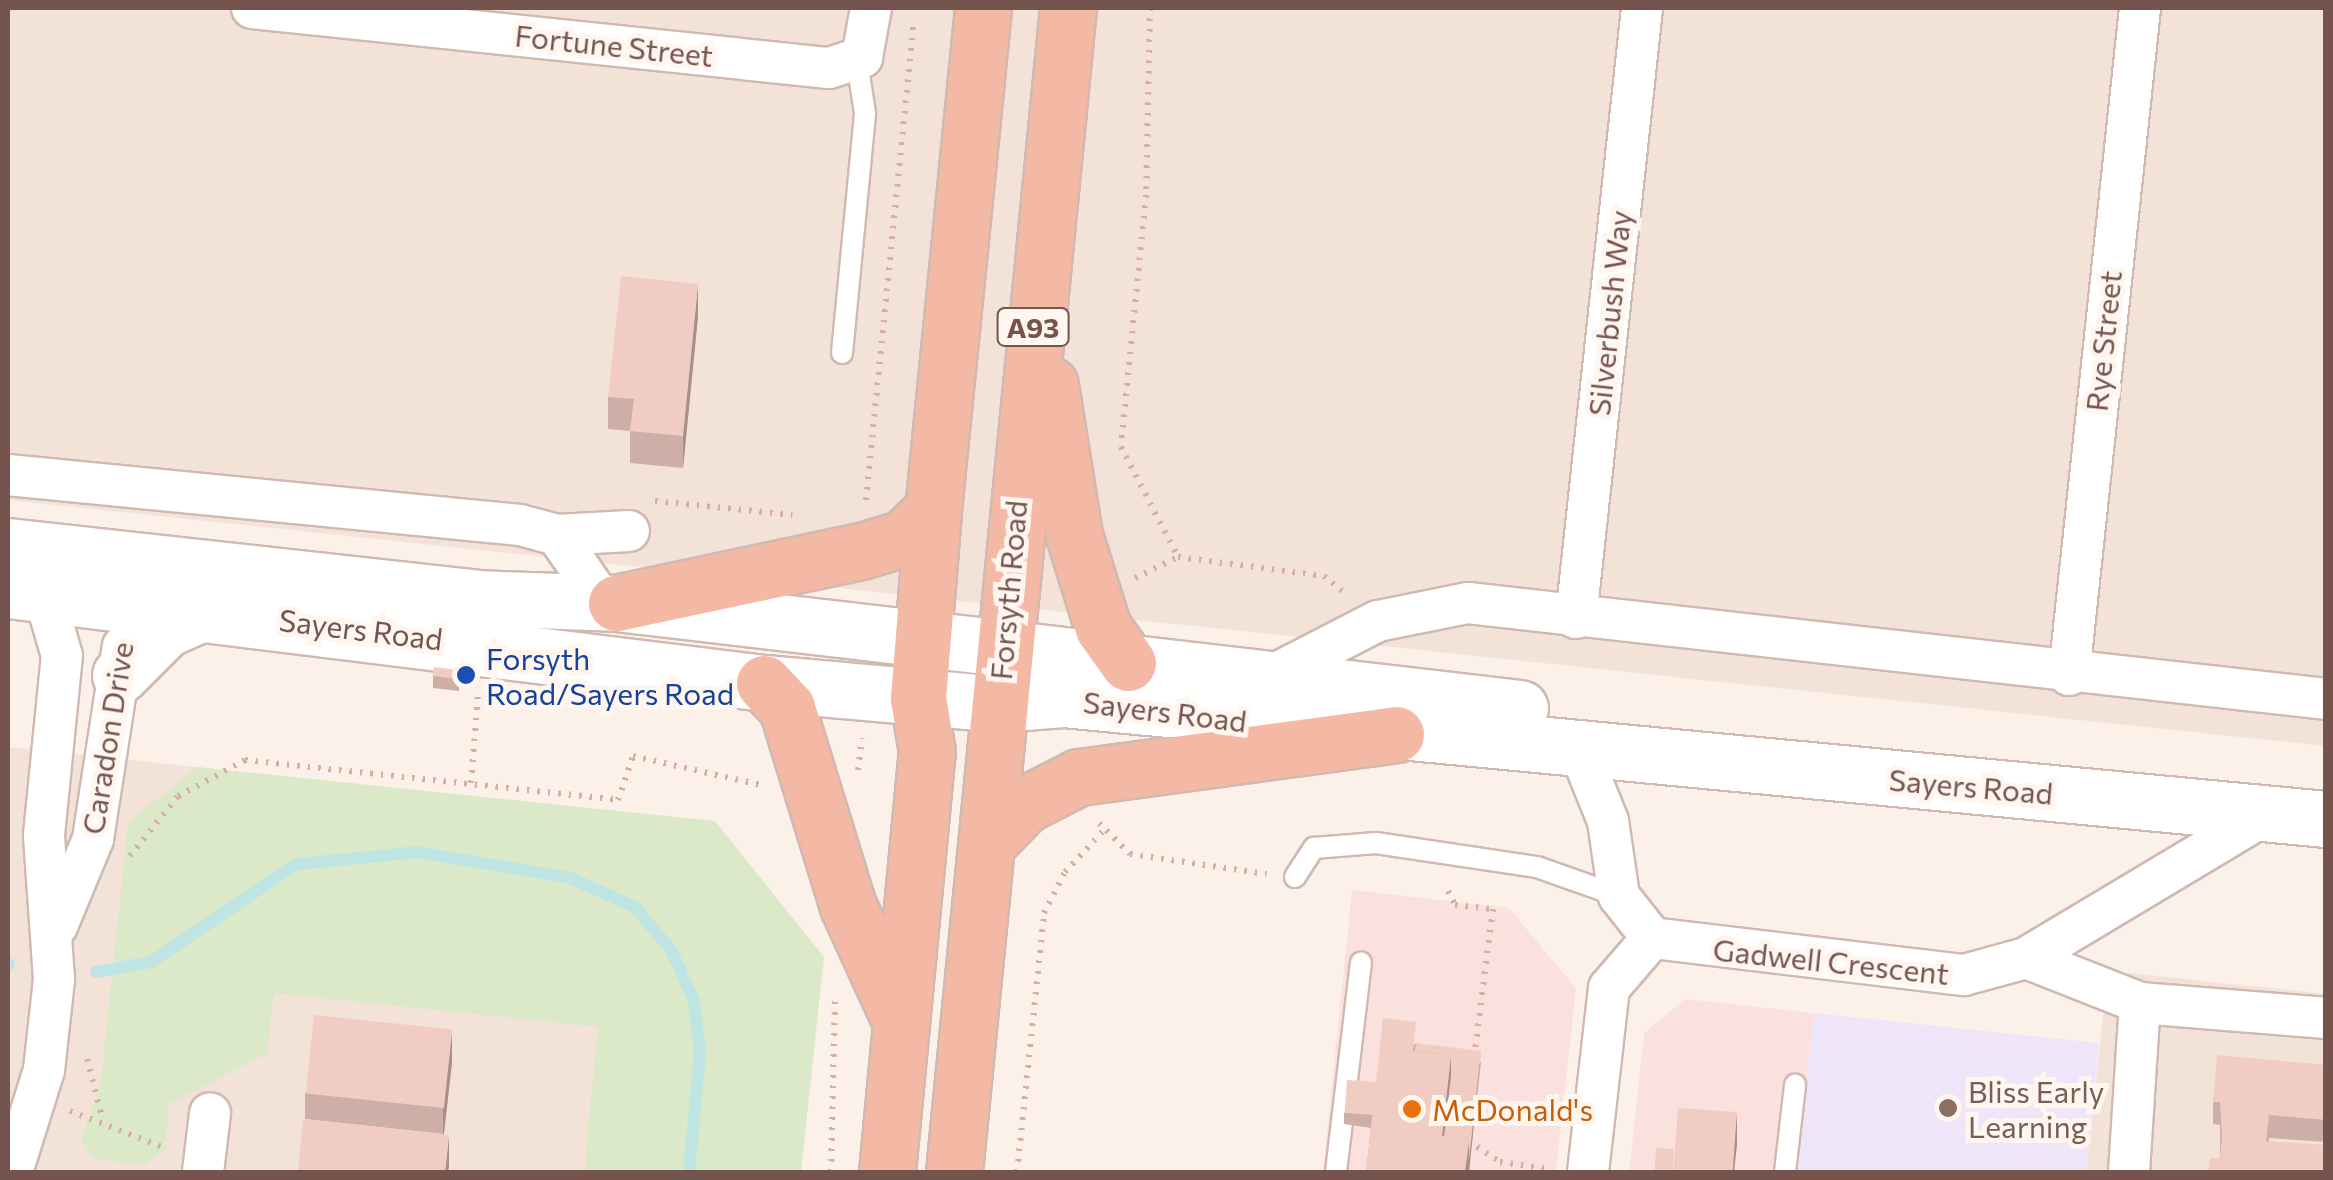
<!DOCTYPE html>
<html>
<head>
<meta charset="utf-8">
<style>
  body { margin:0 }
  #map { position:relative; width:2333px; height:1180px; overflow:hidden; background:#fcf1e9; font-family:Commissioner,sans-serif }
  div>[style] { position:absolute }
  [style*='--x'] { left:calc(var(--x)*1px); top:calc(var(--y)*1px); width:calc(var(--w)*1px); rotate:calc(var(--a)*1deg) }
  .residential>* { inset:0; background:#f3e2d8 }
  .commercial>* { inset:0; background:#fbe1dd }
  .education>* { inset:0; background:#eee5f8 }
  .green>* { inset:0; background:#dbe9c8 }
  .stream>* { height:12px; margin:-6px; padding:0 6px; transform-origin:6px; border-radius:6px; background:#bee5e3 }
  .path>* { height:6px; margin-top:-3px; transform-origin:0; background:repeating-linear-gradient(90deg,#d5aea4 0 2.5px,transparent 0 10.5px) }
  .roads { filter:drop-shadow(2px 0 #cfb9b1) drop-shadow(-2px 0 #cfb9b1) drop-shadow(0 2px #cfb9b1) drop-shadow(0 -2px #cfb9b1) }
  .service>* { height:20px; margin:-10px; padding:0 10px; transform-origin:10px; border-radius:10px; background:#fff }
  .minor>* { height:40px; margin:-20px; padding:0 20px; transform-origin:20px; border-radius:20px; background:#fff }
  .secondary>* { height:55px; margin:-27.5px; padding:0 27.5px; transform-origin:27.5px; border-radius:27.5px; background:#fff }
  .trunk>* { height:55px; margin:-27.5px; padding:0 27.5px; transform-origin:27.5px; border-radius:27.5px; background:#f4b9a4 }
  .wall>* { inset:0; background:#ceafa7 }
  .shaded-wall>* { inset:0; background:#a88f88 }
  .building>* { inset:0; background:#f0ccc2; transform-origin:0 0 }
  .dots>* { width:28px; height:28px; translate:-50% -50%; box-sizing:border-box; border:5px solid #fef6ef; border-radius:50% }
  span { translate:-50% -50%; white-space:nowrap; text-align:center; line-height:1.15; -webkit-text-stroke:10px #fef6ef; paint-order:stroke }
  .shield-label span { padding:2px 8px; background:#fef6ef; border:2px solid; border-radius:8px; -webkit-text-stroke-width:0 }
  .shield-label { font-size:28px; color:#75544d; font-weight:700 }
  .street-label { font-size:30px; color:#75544d }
  .transit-label { font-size:30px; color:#164399 }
  .left { translate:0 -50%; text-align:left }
  .education-label { font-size:30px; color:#785e54 }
  .food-label { font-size:30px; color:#c56008 }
  .frame { position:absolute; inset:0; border:10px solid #75544d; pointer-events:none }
</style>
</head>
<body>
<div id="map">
  <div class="residential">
    <i style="clip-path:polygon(8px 8px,2325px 8px,2325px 746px,8px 500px)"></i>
    <i style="clip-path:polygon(8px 747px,623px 812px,584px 1172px,8px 1172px)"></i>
    <i style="clip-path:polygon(2108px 971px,2325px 994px,2325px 1172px,2086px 1172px)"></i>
  </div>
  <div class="commercial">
    <i style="clip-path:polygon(1352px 890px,1509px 908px,1576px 988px,1556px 1172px,1323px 1172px)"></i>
    <i style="clip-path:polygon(1685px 999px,1814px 1013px,1797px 1172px,1629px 1172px,1644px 1033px)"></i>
  </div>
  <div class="education">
    <i style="clip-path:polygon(1814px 1013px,2099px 1043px,2086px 1172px,1797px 1172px)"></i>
  </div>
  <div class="green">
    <i style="clip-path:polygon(197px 767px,715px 821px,824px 957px,801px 1172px,584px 1172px,598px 1027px,274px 993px,267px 1054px,169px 1104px,165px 1148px,144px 1165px,93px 1159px,81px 1139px,101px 1082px,128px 822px)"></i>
  </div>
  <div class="stream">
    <i style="--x:8;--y:964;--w:1;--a:0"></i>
    <i style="--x:96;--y:972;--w:56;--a:-10.3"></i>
    <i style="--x:151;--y:962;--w:176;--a:-33.9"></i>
    <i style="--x:297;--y:864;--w:121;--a:-5.7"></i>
    <i style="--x:417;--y:852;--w:155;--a:9.6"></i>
    <i style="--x:570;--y:878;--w:71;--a:24"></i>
    <i style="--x:635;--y:907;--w:56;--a:50.1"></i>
    <i style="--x:671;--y:950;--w:56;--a:65.7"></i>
    <i style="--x:694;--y:1001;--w:51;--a:83.3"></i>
    <i style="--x:700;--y:1052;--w:121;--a:95.2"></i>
  </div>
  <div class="path">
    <i style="--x:1150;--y:8;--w:187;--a:91.2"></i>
    <i style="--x:1146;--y:195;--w:253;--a:95.7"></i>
    <i style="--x:1121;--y:447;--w:124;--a:62.6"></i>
    <i style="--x:1178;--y:557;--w:147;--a:7.4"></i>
    <i style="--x:1324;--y:576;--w:27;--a:39"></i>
    <i style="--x:866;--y:500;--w:477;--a:-84.3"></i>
    <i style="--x:655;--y:501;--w:138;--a:5.8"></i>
    <i style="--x:1135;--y:578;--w:48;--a:-26"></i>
    <i style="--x:858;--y:770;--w:32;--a:-83"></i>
    <i style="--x:471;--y:783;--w:89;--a:-85.5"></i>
    <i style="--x:1099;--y:823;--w:44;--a:45"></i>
    <i style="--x:1130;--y:854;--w:138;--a:8.3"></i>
    <i style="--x:130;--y:856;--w:77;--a:-51.3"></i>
    <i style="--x:178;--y:796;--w:76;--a:-28.2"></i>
    <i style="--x:245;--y:760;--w:375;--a:6.1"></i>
    <i style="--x:618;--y:800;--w:46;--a:-71.2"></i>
    <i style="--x:633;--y:756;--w:131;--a:12.8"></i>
    <i style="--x:1448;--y:891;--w:16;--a:63"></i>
    <i style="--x:1455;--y:905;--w:38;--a:6"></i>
    <i style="--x:1493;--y:909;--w:150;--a:97.3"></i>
    <i style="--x:87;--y:1059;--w:60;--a:75.5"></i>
    <i style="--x:70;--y:1111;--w:102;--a:21.3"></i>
    <i style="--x:1468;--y:1141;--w:38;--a:33"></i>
    <i style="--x:1500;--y:1162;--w:49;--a:8.3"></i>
    <i style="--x:831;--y:1172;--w:173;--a:-88.7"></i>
    <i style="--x:1017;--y:1172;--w:260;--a:-84"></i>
    <i style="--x:1044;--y:913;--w:46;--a:-62.9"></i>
    <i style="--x:1065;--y:872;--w:57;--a:-47.1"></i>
  </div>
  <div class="roads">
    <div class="service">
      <i style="--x:842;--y:353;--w:241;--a:-84.5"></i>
      <i style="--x:865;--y:113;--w:52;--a:-98.9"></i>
      <i style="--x:1295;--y:877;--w:35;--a:-57"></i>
      <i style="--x:1314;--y:848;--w:62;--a:-4.6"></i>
      <i style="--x:1376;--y:843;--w:163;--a:8.5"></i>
      <i style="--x:1537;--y:867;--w:87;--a:19.5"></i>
      <i style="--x:1336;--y:1172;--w:211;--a:-83.2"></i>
      <i style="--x:1785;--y:1172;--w:88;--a:-83.4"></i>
    </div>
    <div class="minor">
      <i style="--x:252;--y:8;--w:580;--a:5.94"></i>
      <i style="--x:829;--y:68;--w:35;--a:-18"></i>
      <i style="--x:862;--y:57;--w:50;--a:-79.6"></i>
      <i style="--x:8;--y:475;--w:514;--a:5.58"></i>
      <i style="--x:520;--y:525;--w:38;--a:15"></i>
      <i style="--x:557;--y:535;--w:81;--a:55.5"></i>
      <i style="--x:557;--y:535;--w:72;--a:-3.2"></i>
      <i style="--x:1576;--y:618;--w:614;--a:-83.82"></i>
      <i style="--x:2069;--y:675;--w:671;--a:-83.92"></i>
      <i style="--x:1263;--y:680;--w:129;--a:-27.2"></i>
      <i style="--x:1378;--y:621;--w:92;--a:-11.3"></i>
      <i style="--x:1468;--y:603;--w:863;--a:6.38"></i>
      <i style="--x:1579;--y:749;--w:78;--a:68.1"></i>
      <i style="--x:1608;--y:821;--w:76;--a:81.7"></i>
      <i style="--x:1619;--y:896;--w:53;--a:51.8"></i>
      <i style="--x:1652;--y:938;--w:314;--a:6.8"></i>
      <i style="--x:1964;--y:975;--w:64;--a:-15.3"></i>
      <i style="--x:2026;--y:958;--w:282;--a:-30.9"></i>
      <i style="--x:57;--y:926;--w:94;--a:-67.5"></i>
      <i style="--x:93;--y:839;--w:195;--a:-81.2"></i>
      <i style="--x:2026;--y:958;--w:123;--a:21.5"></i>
      <i style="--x:2140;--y:1003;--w:187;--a:4.6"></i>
      <i style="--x:12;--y:1172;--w:107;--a:-72.6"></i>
      <i style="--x:44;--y:1070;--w:92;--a:-83.7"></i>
      <i style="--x:54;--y:979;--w:144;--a:-94"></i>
      <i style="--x:44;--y:835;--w:180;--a:-84.3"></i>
      <i style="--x:62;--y:656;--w:65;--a:-106.2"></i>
      <i style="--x:203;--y:1172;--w:59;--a:-83.2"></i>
      <i style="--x:1588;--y:1172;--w:185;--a:-83.5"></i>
      <i style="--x:1609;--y:988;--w:66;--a:-49.3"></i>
      <i style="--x:2129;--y:1172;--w:169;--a:-86.3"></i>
    </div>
    <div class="secondary">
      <i style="--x:8;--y:546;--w:471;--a:6.3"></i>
      <i style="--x:476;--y:598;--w:140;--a:2"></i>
      <i style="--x:616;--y:603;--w:910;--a:6.63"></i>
      <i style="--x:8;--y:590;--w:762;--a:7.01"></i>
      <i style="--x:764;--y:683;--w:235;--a:5.1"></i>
      <i style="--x:998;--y:704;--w:65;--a:-4.4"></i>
      <i style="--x:1063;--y:699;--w:1269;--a:5.43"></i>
      <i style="--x:120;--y:675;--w:65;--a:-45"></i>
      <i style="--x:166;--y:629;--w:45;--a:-23.7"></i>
    </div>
    <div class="trunk">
      <i style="--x:1050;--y:385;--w:152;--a:80.9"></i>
      <i style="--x:1074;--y:535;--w:97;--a:72.7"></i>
      <i style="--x:1103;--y:628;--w:43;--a:54.5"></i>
      <i style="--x:616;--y:603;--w:250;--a:-12"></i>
      <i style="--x:861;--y:551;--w:45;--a:-16.8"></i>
      <i style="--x:904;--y:538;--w:40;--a:-44"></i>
      <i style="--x:764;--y:683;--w:34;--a:47"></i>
      <i style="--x:787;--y:708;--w:207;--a:72.9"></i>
      <i style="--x:848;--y:906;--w:123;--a:65.5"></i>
      <i style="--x:991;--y:839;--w:47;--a:-45.9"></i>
      <i style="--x:1024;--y:805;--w:62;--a:-27"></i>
      <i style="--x:1079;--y:777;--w:320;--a:-7.7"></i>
      <i style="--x:887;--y:1172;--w:422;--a:-84.6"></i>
      <i style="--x:927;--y:752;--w:55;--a:-99.5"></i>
      <i style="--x:918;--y:698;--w:189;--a:-85.4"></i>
      <i style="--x:933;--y:510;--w:504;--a:-84.31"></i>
      <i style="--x:954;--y:1172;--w:1170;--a:-84.41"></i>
    </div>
  </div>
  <div class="wall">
    <i style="clip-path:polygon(698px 316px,683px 468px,630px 463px,630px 431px,608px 429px,608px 397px)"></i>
    <i style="clip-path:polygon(460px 670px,459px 691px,433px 688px,433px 676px)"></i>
    <i style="clip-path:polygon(1416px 1043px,1481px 1062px,1469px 1172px,1366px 1172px,1371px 1128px,1344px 1124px,1344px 1113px)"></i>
    <i style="clip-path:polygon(452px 1062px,444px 1134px,305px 1119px,305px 1093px)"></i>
    <i style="clip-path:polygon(2326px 1065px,2326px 1142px,2269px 1138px,2269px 1141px,2220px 1158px,2220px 1125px,2213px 1124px,2213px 1102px)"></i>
  </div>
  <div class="shaded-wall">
    <i style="clip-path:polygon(698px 284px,698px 316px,683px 468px,683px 436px)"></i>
    <i style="clip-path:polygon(452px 1030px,452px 1062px,443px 1141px,443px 1108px)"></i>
    <i style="clip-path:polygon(1481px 1051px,1469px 1172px,1465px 1172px)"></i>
    <i style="clip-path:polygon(1451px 1055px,1451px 1087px,1443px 1157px,1442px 1136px)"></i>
    <i style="clip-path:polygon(1737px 1112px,1737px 1145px,1734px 1172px,1731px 1172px)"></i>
    <i style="clip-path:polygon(449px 1135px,449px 1167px,448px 1172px,445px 1172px)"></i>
  </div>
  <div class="building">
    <i style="clip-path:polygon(621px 276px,698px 284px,683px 436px,630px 431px,634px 399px,608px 397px)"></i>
    <i style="left:434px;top:667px;width:26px;height:9px;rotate:7deg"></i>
    <i style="left:314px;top:1015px;width:139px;height:79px;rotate:6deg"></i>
    <i style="clip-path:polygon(1383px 1018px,1416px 1022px,1413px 1051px,1451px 1055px,1442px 1136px,1469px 1140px,1465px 1172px,1366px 1172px)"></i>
    <i style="clip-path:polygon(1416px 1043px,1481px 1051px,1469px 1160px,1469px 1140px,1444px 1137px,1451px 1076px,1451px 1055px,1415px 1051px)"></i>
    <i style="clip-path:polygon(2217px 1055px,2326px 1065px,2326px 1120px,2269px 1115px,2266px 1141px,2326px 1145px,2326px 1172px,2208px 1172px,2210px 1158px,2220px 1158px,2222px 1137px,2220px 1102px,2213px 1102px)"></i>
    <i style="left:1347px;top:1080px;width:29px;height:33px;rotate:4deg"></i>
    <i style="left:1678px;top:1108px;width:59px;height:64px;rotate:4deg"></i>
    <i style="clip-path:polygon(303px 1119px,449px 1135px,445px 1172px,298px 1172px)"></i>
    <i style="left:1656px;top:1148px;width:18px;height:23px;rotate:3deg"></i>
  </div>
  <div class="dots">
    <i style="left:466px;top:675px;background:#1a4fb4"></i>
    <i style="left:1948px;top:1108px;background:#8d6e63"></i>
    <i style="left:1412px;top:1109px;background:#e8710a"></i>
  </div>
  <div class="shield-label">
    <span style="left:1033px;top:327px">A93</span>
  </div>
  <div class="street-label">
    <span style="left:614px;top:45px;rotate:6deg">Fortune Street</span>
    <span style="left:1609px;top:313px;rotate:-84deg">Silverbush Way</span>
    <span style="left:2103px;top:341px;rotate:-84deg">Rye Street</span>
    <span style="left:1008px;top:590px;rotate:-85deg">Forsyth Road</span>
    <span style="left:361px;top:629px;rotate:7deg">Sayers Road</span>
    <span style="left:1165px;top:711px;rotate:7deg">Sayers Road</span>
    <span style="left:107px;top:738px;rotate:-81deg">Caradon Drive</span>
    <span style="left:1971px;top:786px;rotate:5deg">Sayers Road</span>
    <span style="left:1831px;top:961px;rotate:6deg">Gadwell Crescent</span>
  </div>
  <div class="transit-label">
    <span class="left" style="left:486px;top:675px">Forsyth<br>Road/Sayers Road</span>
  </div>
  <div class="education-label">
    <span class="left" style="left:1968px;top:1108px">Bliss Early<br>Learning</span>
  </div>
  <div class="food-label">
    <span class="left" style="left:1432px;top:1109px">McDonald's</span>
  </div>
  <div class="frame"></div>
</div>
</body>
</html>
